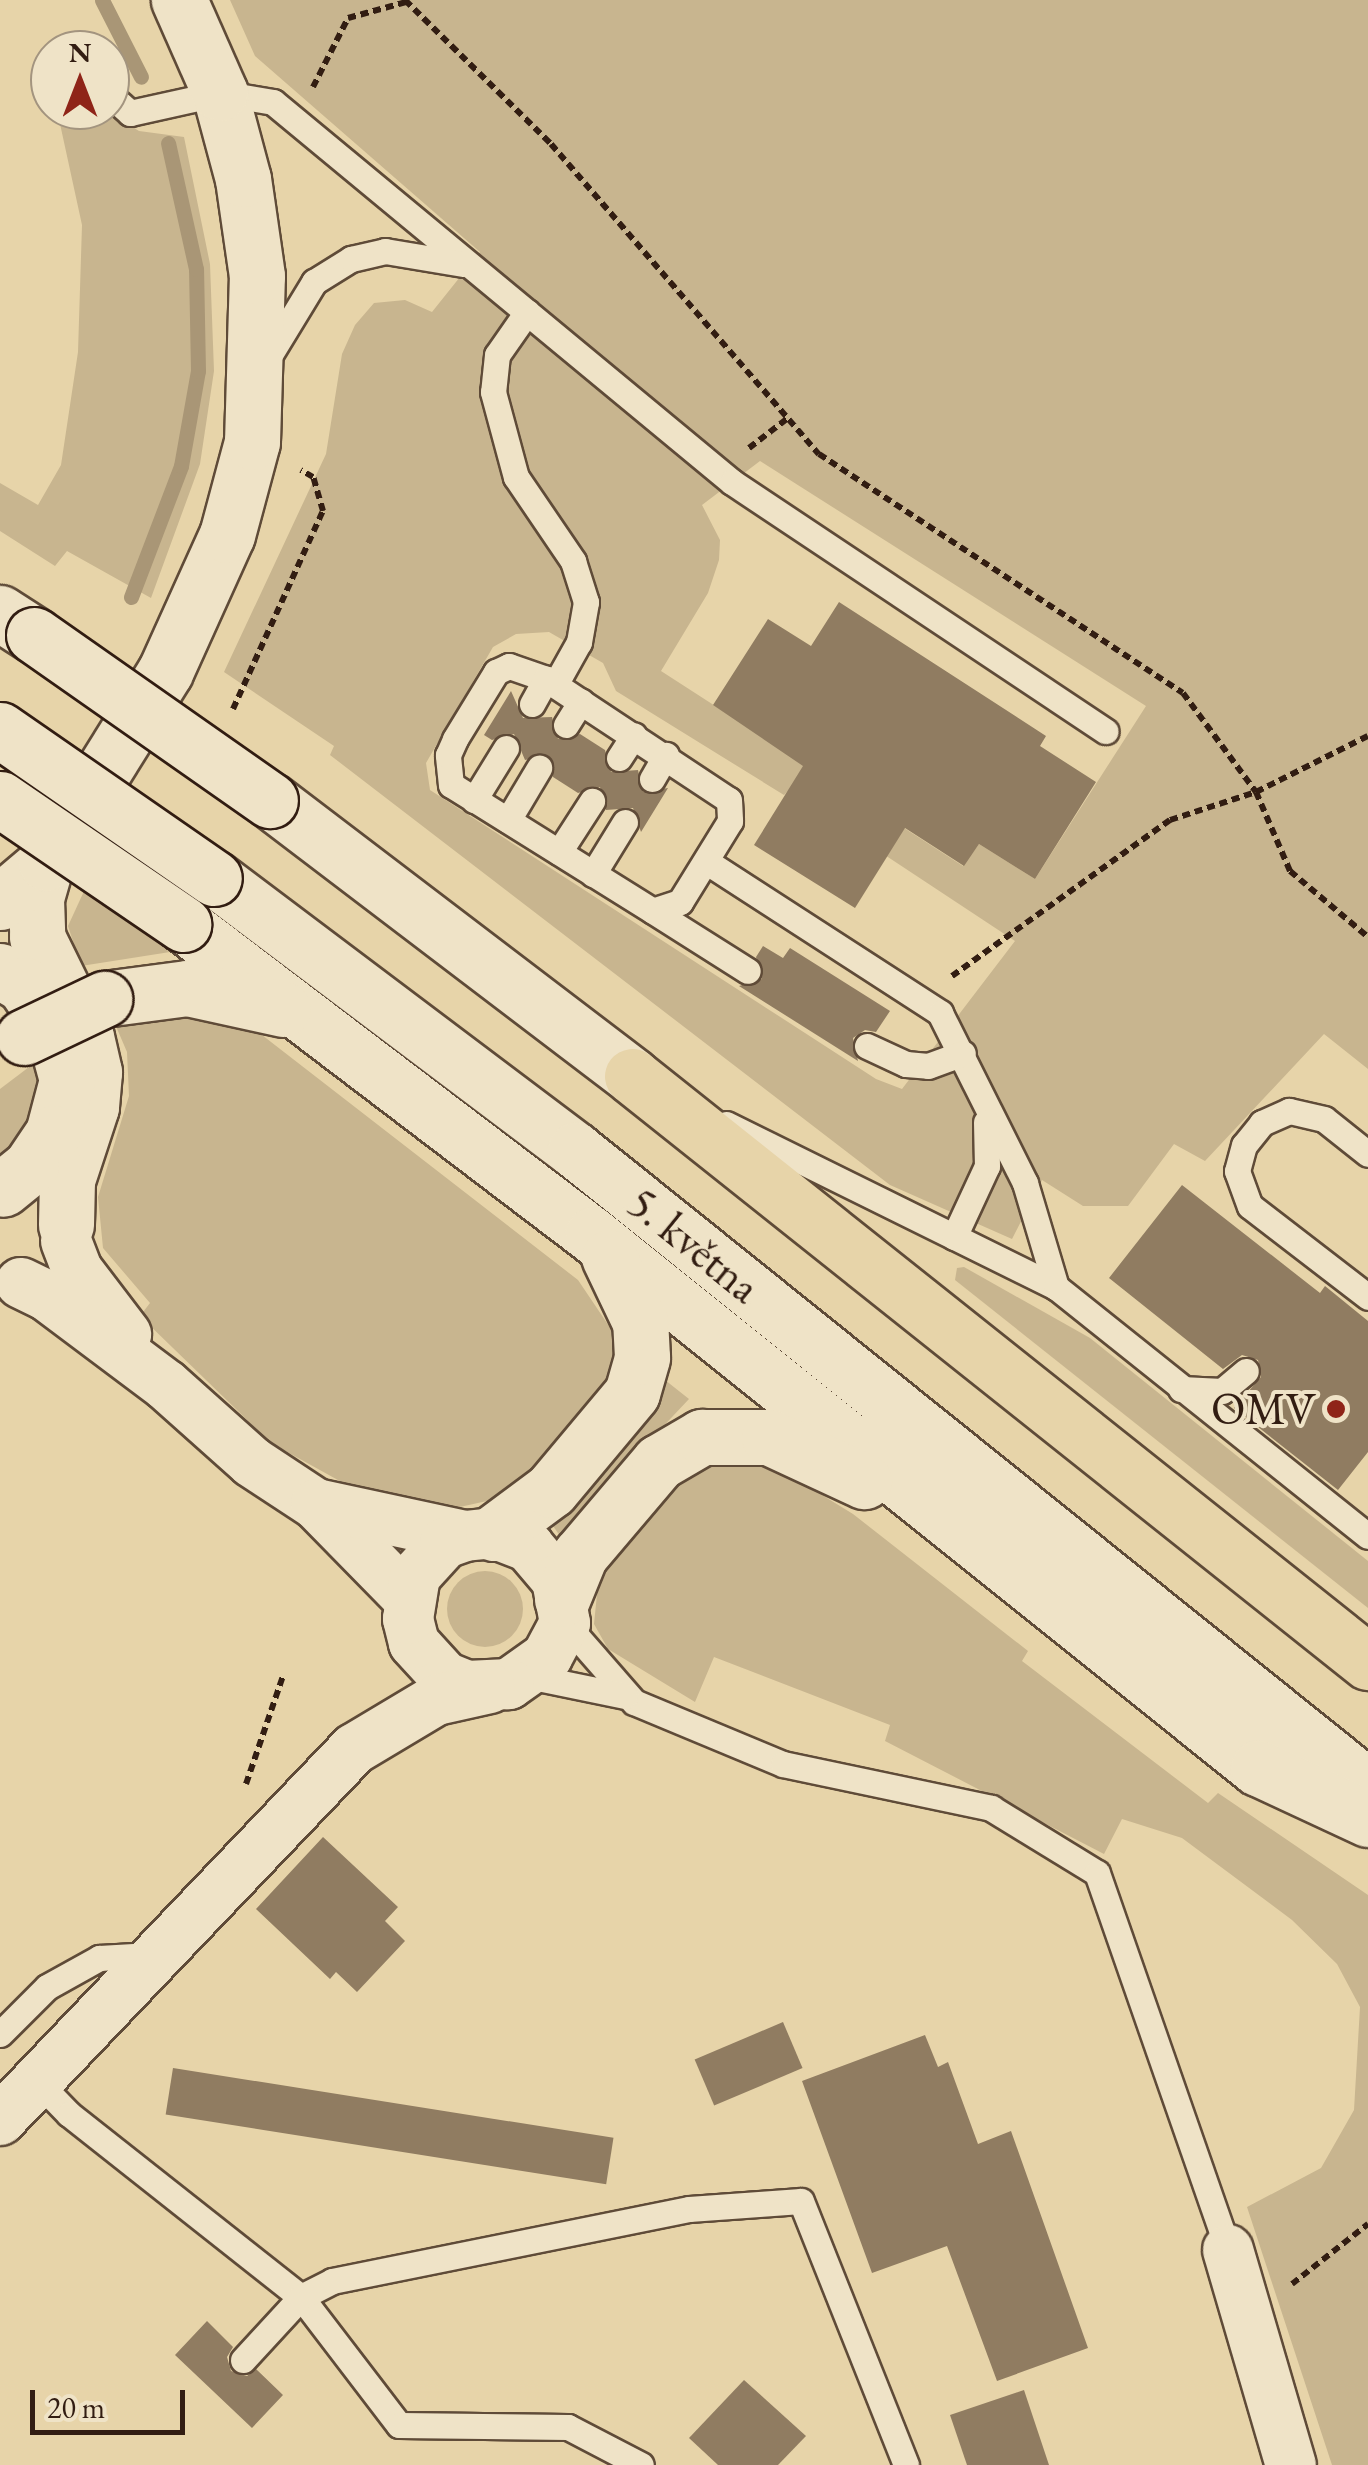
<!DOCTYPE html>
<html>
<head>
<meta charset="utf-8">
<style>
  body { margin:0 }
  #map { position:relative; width:1368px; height:2465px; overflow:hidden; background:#e7d4a9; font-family:"EB Garamond",serif }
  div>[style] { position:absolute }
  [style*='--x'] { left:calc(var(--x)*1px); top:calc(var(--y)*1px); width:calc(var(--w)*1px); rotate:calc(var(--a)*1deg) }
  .green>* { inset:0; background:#c8b58f }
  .round { border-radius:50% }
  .stream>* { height:15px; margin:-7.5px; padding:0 7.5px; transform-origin:7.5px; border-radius:7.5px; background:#a99676 }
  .building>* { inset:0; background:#907c61; transform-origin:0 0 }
  .path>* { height:6px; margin-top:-3px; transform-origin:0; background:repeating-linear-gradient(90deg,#321d12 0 8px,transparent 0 13px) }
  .roads { filter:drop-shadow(2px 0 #5f4b38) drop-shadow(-2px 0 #5f4b38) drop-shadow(0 2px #5f4b38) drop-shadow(0 -2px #5f4b38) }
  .lane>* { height:25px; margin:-12.5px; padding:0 12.5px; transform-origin:12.5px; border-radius:12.5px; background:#efe3c7 }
  .street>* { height:50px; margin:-25px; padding:0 25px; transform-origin:25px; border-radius:25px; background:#efe3c7 }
  .secondary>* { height:55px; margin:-27.5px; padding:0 27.5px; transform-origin:27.5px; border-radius:27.5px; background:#efe3c7 }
  .highway>* { height:55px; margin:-27.5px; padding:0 27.5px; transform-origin:27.5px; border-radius:27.5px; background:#e7d4a9 }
  .bridges { filter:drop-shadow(2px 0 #321d12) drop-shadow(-2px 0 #321d12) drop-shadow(0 2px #321d12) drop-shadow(0 -2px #321d12) }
  .secondary-bridge>* { height:55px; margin:-27.5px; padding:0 27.5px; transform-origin:27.5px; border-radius:27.5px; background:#efe3c7 }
  .dots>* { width:28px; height:28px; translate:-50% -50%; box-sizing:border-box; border:5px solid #efe3c7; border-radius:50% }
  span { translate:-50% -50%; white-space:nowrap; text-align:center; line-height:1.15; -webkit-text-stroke:8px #efe3c7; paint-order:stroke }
  .street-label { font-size:45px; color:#321d12 }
  .poi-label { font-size:45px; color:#321d12 }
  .right { translate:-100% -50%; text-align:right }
  .north { position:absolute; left:30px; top:30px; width:100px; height:100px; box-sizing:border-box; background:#efe3c7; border:2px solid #a3947f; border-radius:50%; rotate:0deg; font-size:28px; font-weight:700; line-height:40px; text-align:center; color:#321d12 }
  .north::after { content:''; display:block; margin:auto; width:35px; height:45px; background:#8f2418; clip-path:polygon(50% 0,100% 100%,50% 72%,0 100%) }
  .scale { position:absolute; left:30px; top:2390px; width:155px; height:45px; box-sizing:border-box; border:5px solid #321d12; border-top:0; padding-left:12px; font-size:30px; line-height:35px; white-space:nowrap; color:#321d12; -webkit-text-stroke:8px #efe3c7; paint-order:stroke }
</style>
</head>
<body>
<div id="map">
  <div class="green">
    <i style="clip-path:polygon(evenodd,230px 0,1368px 0,1368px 1069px,1324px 1034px,1205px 1161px,1174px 1144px,1128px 1206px,1083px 1206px,1042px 1180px,1012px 1239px,890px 1185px,330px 755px,334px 746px,224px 672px,326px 454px,342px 354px,355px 325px,374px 303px,405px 300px,432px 312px,480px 252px,255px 56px,230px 0,760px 461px,1146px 706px,1035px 879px,979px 844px,963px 866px,661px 671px,708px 593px,719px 560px,720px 540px,702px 505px,760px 461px,230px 0,549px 632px,603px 663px,616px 691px,784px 795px,788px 791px,1015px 941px,902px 1089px,876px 1079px,430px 790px,426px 763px,493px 647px,516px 634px,549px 632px)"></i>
    <i style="clip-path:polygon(57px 110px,105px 110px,139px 131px,184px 137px,210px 264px,214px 371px,200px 464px,151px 598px,67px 551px,55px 566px,0 531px,0 483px,38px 505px,61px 465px,78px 352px,82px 225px)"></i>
    <i style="clip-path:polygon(85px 889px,172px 948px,170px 952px,81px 966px,68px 926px)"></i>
    <i style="clip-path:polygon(168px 1012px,234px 1022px,262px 1035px,578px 1280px,611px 1329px,616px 1356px,607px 1384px,516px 1488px,496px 1499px,428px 1514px,394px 1511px,271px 1443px,140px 1316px,150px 1303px,103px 1248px,98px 1197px,129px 1096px,127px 1052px,115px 1024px)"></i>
    <i style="clip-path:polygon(48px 1062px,52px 1095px,0 1168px,0 1089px,33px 1064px)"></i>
    <i style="clip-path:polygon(964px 1267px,1090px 1338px,1368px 1561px,1368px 1608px,955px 1280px,957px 1268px)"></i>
    <i style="clip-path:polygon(665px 1380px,689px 1399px,560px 1536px,551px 1523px,652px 1412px)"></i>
    <i style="clip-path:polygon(742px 1458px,773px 1465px,853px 1514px,1028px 1651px,1022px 1661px,1208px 1803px,1218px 1793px,1368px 1895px,1368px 2465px,1332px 2465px,1247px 2207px,1321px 2168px,1354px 2110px,1360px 2007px,1337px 1964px,1292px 1920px,1182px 1838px,1122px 1819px,1104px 1854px,885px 1741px,890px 1725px,714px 1657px,695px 1702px,608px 1649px,594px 1624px,599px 1574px,684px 1473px)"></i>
    <i class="round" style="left:447px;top:1571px;width:76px;height:76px"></i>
  </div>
  <div class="stream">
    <i style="--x:102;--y:0;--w:86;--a:63.1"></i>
    <i style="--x:131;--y:597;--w:140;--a:-69.1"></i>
    <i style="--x:181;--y:466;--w:97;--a:-79.9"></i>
    <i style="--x:198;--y:371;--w:102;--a:-91.1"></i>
    <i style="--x:196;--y:269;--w:129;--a:-102.5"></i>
  </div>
  <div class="building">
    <i style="clip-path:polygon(839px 602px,1046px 736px,1040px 746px,1096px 782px,1035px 879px,979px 844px,964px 866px,905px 828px,855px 908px,754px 845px,803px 766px,713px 705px,768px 619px,811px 646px)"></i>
    <i style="clip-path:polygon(511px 691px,523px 718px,552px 717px,558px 739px,580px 734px,605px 750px,611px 772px,638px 770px,643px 792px,668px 788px,641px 832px,633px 808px,606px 810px,600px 787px,578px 793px,553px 777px,548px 755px,525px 760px,514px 734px,492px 740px,484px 735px)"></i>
    <i style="clip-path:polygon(763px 946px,783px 958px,790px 948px,890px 1011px,876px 1032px,865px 1030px,853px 1038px,858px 1061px,739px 986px,762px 979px,756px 957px)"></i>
    <i style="clip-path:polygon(1182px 1185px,1320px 1293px,1325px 1286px,1368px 1321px,1368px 1452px,1338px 1490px,1234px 1408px,1261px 1377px,1258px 1360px,1242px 1355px,1223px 1369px,1109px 1278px)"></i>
    <i style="clip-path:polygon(323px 1837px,398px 1907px,385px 1921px,405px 1941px,357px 1992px,336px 1972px,330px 1979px,256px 1909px)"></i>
    <i style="left:783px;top:2022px;width:50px;height:96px;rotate:67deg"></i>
    <i style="clip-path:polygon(925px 2035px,938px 2067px,948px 2062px,978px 2144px,1011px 2131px,1088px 2348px,997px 2381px,947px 2246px,872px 2273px,802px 2081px)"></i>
    <i style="left:173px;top:2068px;width:446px;height:47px;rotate:9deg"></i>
    <i style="clip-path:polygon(207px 2321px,233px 2347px,227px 2357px,231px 2371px,247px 2376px,256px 2369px,283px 2395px,252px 2428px,175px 2355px)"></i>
    <i style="clip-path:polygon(744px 2380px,806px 2436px,778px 2465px,718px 2465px,689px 2438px)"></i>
    <i style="clip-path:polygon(1024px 2390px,1049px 2465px,967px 2465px,950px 2415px)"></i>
  </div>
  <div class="path">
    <i style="--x:405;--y:0;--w:205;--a:44.6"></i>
    <i style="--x:551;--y:144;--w:410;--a:49.2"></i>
    <i style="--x:819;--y:454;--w:435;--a:33.3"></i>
    <i style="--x:1183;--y:693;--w:123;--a:53.6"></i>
    <i style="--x:1256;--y:792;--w:86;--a:66.7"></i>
    <i style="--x:1290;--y:871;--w:102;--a:40.2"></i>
    <i style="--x:313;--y:87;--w:77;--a:-63.1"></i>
    <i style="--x:348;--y:18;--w:60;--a:-15.4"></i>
    <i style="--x:749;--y:448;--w:49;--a:-37.6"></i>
    <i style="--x:233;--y:709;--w:217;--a:-65.6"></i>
    <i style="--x:323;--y:511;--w:35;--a:-106"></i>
    <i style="--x:313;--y:477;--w:14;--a:-150"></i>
    <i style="--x:952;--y:976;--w:268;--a:-35.6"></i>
    <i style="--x:1170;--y:820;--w:90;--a:-18"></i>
    <i style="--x:1256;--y:792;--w:125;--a:-26.6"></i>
    <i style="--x:246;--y:1784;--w:114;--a:-71.1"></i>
    <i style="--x:1292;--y:2284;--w:97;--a:-38.3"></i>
  </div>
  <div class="roads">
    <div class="lane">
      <i style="--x:110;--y:95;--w:27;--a:42"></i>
      <i style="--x:130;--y:113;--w:92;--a:-12.5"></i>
      <i style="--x:220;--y:93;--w:54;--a:9.6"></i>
      <i style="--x:273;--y:102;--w:596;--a:39.62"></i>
      <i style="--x:732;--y:482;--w:449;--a:33.7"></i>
      <i style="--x:527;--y:312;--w:52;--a:124.9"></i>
      <i style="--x:497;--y:355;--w:37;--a:96"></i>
      <i style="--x:493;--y:392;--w:88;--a:74.9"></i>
      <i style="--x:516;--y:477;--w:102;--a:55.8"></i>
      <i style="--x:573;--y:561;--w:43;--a:72.4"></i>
      <i style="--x:586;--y:602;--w:41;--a:99.9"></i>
      <i style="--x:579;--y:642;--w:49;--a:119.2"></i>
      <i style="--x:269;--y:356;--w:87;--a:-58.7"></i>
      <i style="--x:314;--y:282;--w:44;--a:-31.9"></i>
      <i style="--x:351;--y:259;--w:35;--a:-13"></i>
      <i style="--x:385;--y:251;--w:79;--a:9.5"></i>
      <i style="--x:509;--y:666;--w:39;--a:19"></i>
      <i style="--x:546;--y:679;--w:219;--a:33.5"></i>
      <i style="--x:729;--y:800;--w:21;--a:87"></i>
      <i style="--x:730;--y:821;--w:95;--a:121.7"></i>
      <i style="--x:680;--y:902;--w:28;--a:162"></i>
      <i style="--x:653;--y:911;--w:238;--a:-148"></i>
      <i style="--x:451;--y:785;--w:30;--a:-96"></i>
      <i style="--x:448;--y:755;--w:17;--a:-66"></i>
      <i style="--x:455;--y:739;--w:79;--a:-58.5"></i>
      <i style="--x:496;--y:672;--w:14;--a:-25"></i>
      <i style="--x:532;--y:704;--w:29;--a:-61"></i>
      <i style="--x:566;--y:725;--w:28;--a:-58"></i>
      <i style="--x:619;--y:758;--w:27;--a:-57"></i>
      <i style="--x:652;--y:779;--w:28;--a:-60"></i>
      <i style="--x:474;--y:800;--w:61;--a:-58.4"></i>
      <i style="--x:508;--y:820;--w:61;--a:-59.2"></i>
      <i style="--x:559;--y:852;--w:61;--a:-57.1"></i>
      <i style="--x:707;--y:862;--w:278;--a:32.9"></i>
      <i style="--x:940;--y:1013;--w:190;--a:63.4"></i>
      <i style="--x:1025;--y:1183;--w:109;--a:73.4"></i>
      <i style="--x:593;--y:874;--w:61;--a:-58.4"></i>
      <i style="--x:653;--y:911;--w:112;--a:32.3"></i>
      <i style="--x:867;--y:1046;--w:43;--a:24.8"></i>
      <i style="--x:906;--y:1064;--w:22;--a:5"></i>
      <i style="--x:928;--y:1066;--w:37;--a:-20"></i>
      <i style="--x:726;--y:1124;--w:368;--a:26.3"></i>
      <i style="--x:1056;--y:1287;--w:399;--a:38.6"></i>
      <i style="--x:1368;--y:1154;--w:56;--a:-141.5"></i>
      <i style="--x:1324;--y:1119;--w:36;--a:-167"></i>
      <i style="--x:1289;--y:1111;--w:30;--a:156"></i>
      <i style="--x:1262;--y:1123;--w:28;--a:129"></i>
      <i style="--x:1244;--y:1145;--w:27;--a:105"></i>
      <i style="--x:1237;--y:1171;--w:37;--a:70"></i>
      <i style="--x:1250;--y:1206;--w:149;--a:37.6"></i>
      <i style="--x:954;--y:1237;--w:78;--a:-65.1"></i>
      <i style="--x:987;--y:1166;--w:44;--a:-91.3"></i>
      <i style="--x:1181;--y:1389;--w:41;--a:2.8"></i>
      <i style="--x:1222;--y:1391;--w:31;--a:-40"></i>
      <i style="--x:565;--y:1623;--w:105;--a:48.9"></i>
      <i style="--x:634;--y:1702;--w:161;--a:22.6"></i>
      <i style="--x:783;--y:1764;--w:213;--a:11.9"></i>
      <i style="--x:991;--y:1808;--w:124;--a:31.5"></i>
      <i style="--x:1097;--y:1873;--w:399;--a:70.8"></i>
      <i style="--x:528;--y:1676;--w:99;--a:11.7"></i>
      <i style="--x:0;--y:2034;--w:66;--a:-45"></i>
      <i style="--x:47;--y:1987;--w:60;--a:-29.1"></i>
      <i style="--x:99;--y:1958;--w:52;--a:-3.3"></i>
      <i style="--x:36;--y:2080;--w:47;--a:45.9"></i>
      <i style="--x:69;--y:2114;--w:295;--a:38.3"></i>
      <i style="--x:301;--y:2297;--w:161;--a:52.6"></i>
      <i style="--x:399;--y:2425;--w:169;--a:0.7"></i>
      <i style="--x:568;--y:2427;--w:82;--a:27.5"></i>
      <i style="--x:243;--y:2360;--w:86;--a:-47.4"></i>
      <i style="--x:301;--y:2297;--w:35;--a:-27"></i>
      <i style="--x:332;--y:2281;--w:364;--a:-11.4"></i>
      <i style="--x:689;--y:2209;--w:112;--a:-4.1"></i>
      <i style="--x:801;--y:2201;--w:284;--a:68.3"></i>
    </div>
    <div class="street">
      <i style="--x:66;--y:1241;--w:31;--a:69"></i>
      <i style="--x:77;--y:1270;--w:81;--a:52.6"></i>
      <i style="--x:21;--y:1283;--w:28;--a:26"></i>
      <i style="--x:46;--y:1295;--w:150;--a:36.9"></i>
      <i style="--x:166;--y:1385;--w:115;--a:41.8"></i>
      <i style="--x:252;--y:1462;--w:77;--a:33.3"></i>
      <i style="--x:316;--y:1504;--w:132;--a:45.6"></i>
      <i style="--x:316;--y:1504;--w:152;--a:12.1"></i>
      <i style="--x:465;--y:1536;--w:28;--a:-6"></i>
      <i style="--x:493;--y:1533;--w:39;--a:21"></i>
      <i style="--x:529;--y:1547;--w:43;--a:49.7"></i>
      <i style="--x:557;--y:1580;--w:44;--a:79.5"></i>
      <i style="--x:565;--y:1623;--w:38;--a:118"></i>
      <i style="--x:547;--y:1657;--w:47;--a:144.6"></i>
      <i style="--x:509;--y:1684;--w:42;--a:177.3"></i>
      <i style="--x:467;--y:1686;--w:24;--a:-158"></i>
      <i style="--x:445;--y:1677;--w:46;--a:-132.4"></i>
      <i style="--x:414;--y:1643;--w:25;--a:-104"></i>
      <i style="--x:408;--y:1619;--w:44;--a:-80.8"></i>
      <i style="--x:415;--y:1576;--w:45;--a:-47.7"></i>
      <i style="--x:445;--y:1543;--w:21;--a:-19"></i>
      <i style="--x:0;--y:2120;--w:513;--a:-46.34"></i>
      <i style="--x:354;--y:1749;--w:96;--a:-30.9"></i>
      <i style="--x:436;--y:1700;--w:55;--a:-12.5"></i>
      <i style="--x:1228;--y:2250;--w:224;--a:73.7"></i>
    </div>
    <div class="secondary">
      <i style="--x:0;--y:613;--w:40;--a:32.9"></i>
      <i style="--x:270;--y:800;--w:455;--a:37.3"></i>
      <i style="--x:46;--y:863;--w:37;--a:106"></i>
      <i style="--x:36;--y:899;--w:38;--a:88"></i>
      <i style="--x:37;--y:937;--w:111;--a:63.9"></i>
      <i style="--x:86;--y:1037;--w:36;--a:77"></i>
      <i style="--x:94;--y:1072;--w:35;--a:95"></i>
      <i style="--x:91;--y:1107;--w:77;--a:108.2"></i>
      <i style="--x:67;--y:1180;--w:45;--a:91.3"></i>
      <i style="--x:214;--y:878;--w:452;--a:37"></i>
      <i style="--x:575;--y:1150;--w:1017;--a:38.77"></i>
      <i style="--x:0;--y:902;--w:60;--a:-40.3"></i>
      <i style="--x:46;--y:863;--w:225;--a:-58.1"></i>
      <i style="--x:165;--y:672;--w:150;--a:-65.7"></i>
      <i style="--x:227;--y:535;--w:96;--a:-75"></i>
      <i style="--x:252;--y:442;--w:166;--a:-88.3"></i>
      <i style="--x:257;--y:276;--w:98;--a:-98.2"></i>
      <i style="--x:243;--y:179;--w:89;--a:-105"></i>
      <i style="--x:220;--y:93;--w:102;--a:-113.8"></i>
      <i style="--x:183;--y:924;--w:514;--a:37.25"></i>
      <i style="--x:592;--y:1235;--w:853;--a:38.67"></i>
      <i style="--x:1258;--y:1768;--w:121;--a:24.9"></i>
      <i style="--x:0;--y:971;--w:28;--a:30"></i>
      <i style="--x:24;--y:985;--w:52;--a:56"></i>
      <i style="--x:53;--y:1028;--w:54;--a:74.9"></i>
      <i style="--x:67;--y:1080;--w:55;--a:104.8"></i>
      <i style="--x:53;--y:1133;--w:40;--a:124"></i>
      <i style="--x:31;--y:1166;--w:36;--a:141"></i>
      <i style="--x:104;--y:999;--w:84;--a:-7.5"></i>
      <i style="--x:187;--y:988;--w:98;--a:12.3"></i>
      <i style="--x:493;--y:1533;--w:72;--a:-36.6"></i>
      <i style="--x:551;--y:1490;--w:126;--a:-50.1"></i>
      <i style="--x:632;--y:1393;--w:37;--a:-74"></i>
      <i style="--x:642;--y:1357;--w:35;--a:-93"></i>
      <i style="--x:640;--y:1322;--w:72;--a:-115.5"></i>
      <i style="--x:562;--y:1599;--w:48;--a:-67.8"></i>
      <i style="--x:580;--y:1555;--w:122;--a:-49.7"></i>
      <i style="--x:659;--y:1462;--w:50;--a:-30.2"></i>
      <i style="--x:702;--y:1437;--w:67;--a:0"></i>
      <i style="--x:769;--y:1437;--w:105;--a:24.9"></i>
    </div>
    <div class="highway">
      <i style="--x:632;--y:1076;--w:941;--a:38.53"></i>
    </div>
  </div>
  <div class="bridges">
    <div class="secondary-bridge">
      <i style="--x:34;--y:635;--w:288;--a:35"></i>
      <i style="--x:0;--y:730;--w:260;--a:34.7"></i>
      <i style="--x:0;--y:799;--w:222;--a:34.3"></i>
      <i style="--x:24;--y:1037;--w:89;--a:-25.4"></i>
    </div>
  </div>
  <div class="dots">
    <i style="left:1336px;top:1409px;background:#8f2418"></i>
  </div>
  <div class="street-label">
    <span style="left:694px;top:1245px;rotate:39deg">5. května</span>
  </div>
  <div class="poi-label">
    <span class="right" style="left:1316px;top:1409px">OMV</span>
  </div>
  <div class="north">N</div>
  <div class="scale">20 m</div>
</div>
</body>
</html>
